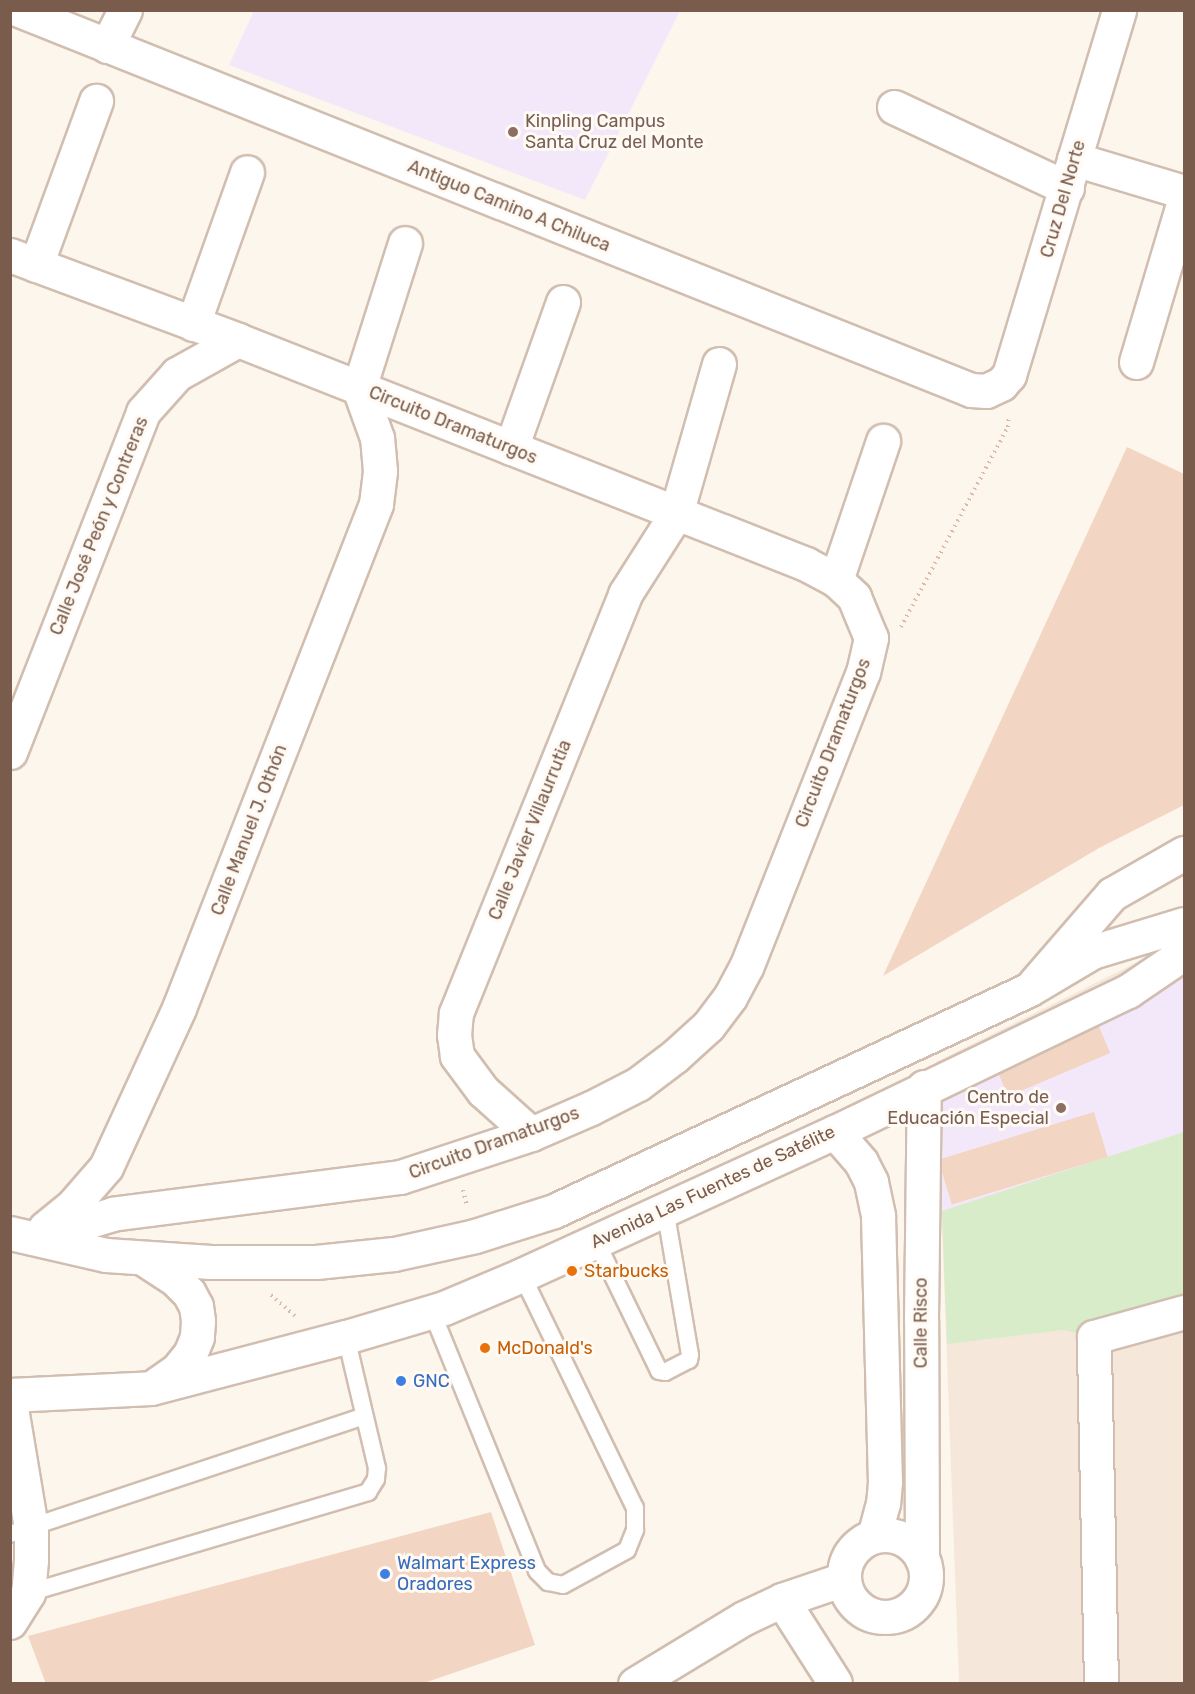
<!DOCTYPE html>
<html>
<head>
<meta charset="utf-8">
<style>
  body { margin:0 }
  #map { position:relative; width:1195px; height:1694px; overflow:hidden; background:#fdf6ec; font-family:Rubik,sans-serif }
  div>[style] { position:absolute }
  [style*='--x'] { left:calc(var(--x)*1px); top:calc(var(--y)*1px); width:calc(var(--w)*1px); rotate:calc(var(--a)*1deg) }
  .residential>* { inset:0; background:#f5e8da }
  .education>* { inset:0; background:#f3e8fa }
  .green>* { inset:0; background:#d8ecc9 }
  .building>* { inset:0; background:#f3d5c3; transform-origin:0 0 }
  .path>* { height:4px; margin-top:-2px; transform-origin:0; background:repeating-linear-gradient(90deg,#d9b8a5 0 1.5px,transparent 0 6px) }
  .roads { filter:drop-shadow(2px 0 #d1beb0) drop-shadow(-2px 0 #d1beb0) drop-shadow(0 2px #d1beb0) drop-shadow(0 -2px #d1beb0) }
  .lane>* { height:16px; margin:-8px; padding:0 8px; transform-origin:8px; border-radius:8px; background:#fff }
  .street>* { height:33px; margin:-16.5px; padding:0 16.5px; transform-origin:16.5px; border-radius:16.5px; background:#fff }
  .street>.ring { margin:-16.5px; padding:0; box-sizing:content-box; background:none; border:33px solid #fff; border-radius:50% }
  .secondary>* { height:33px; margin:-16.5px; padding:0 16.5px; transform-origin:16.5px; border-radius:16.5px; background:#fff }
  .dots>* { width:16px; height:16px; translate:-50% -50%; box-sizing:border-box; border:3px solid #fffaf3; border-radius:50% }
  span { translate:-50% -50%; white-space:nowrap; text-align:center; line-height:1.15; -webkit-text-stroke:6px #fffaf3; paint-order:stroke }
  .education-label { font-size:18px; color:#785e54 }
  .left { translate:0 -50%; text-align:left }
  .right { translate:-100% -50%; text-align:right }
  .street-label { font-size:18px; color:#7a5c4d }
  .food-label { font-size:18px; color:#c56008 }
  .shop-label { font-size:18px; color:#366cbe }
  .frame { position:absolute; inset:0; border:12px solid #7a5c4d; pointer-events:none }
</style>
</head>
<body>
<div id="map">
  <div class="residential">
    <i style="clip-path:polygon(1184px 939px,1184px 1683px,959px 1683px,936px 1062px)"></i>
  </div>
  <div class="education">
    <i style="clip-path:polygon(254px 11px,254px 10px,680px 11px,585px 200px,229px 65px)"></i>
    <i style="clip-path:polygon(1184px 971px,1184px 1132px,942px 1211px,936px 1084px)"></i>
  </div>
  <div class="green">
    <i style="clip-path:polygon(1184px 1132px,1184px 1312px,1094px 1337px,1063px 1330px,947px 1344px,942px 1211px)"></i>
  </div>
  <div class="building">
    <i style="clip-path:polygon(1127px 447px,1184px 474px,1184px 805px,1099px 848px,883px 976px)"></i>
    <i style="left:1095px;top:1017px;width:39px;height:111px;rotate:67deg"></i>
    <i style="left:1094px;top:1112px;width:47px;height:163px;rotate:73deg"></i>
    <i style="clip-path:polygon(491px 1512px,535px 1645px,421px 1684px,46px 1684px,28px 1636px)"></i>
  </div>
  <div class="path">
    <i style="--x:901;--y:627;--w:227;--a:-61.9"></i>
    <i style="--x:1008;--y:427;--w:11;--a:-85"></i>
    <i style="--x:463;--y:1190;--w:16;--a:76"></i>
    <i style="--x:271;--y:1295;--w:32;--a:41"></i>
  </div>
  <div class="roads">
    <div class="lane">
      <i style="--x:596;--y:1241;--w:144;--a:64.1"></i>
      <i style="--x:659;--y:1371;--w:6;--a:9"></i>
      <i style="--x:665;--y:1372;--w:27;--a:-27"></i>
      <i style="--x:689;--y:1360;--w:5;--a:-79"></i>
      <i style="--x:690;--y:1355;--w:148;--a:-99.7"></i>
      <i style="--x:432;--y:1312;--w:279;--a:67.9"></i>
      <i style="--x:537;--y:1571;--w:16;--a:45"></i>
      <i style="--x:548;--y:1582;--w:15;--a:11"></i>
      <i style="--x:563;--y:1585;--w:73;--a:-28.7"></i>
      <i style="--x:627;--y:1550;--w:22;--a:-68"></i>
      <i style="--x:635;--y:1530;--w:22;--a:-90"></i>
      <i style="--x:635;--y:1508;--w:259;--a:-115.9"></i>
      <i style="--x:10;--y:1534;--w:373;--a:-18.4"></i>
      <i style="--x:28;--y:1593;--w:355;--a:-16.5"></i>
      <i style="--x:368;--y:1492;--w:15;--a:-58"></i>
      <i style="--x:376;--y:1479;--w:11;--a:-85"></i>
      <i style="--x:377;--y:1468;--w:135;--a:-103.3"></i>
    </div>
    <div class="street">
      <i style="--x:19;--y:10;--w:1025;--a:21.76"></i>
      <i style="--x:971;--y:390;--w:15;--a:4"></i>
      <i style="--x:986;--y:391;--w:17;--a:-25"></i>
      <i style="--x:1001;--y:384;--w:12;--a:-48"></i>
      <i style="--x:1009;--y:375;--w:381;--a:-73.2"></i>
      <i style="--x:107;--y:46;--w:40;--a:-63.4"></i>
      <i style="--x:894;--y:107;--w:191;--a:25.1"></i>
      <i style="--x:1074;--y:159;--w:115;--a:16.7"></i>
      <i style="--x:10;--y:255;--w:243;--a:20.4"></i>
      <i style="--x:238;--y:340;--w:611;--a:21.52"></i>
      <i style="--x:806;--y:564;--w:34;--a:28"></i>
      <i style="--x:836;--y:580;--w:25;--a:43"></i>
      <i style="--x:854;--y:597;--w:44;--a:67.5"></i>
      <i style="--x:871;--y:638;--w:35;--a:103"></i>
      <i style="--x:863;--y:672;--w:317;--a:111.6"></i>
      <i style="--x:746;--y:967;--w:34;--a:118"></i>
      <i style="--x:730;--y:997;--w:36;--a:127"></i>
      <i style="--x:708;--y:1026;--w:45;--a:137.7"></i>
      <i style="--x:675;--y:1056;--w:46;--a:142.9"></i>
      <i style="--x:638;--y:1084;--w:53;--a:152.9"></i>
      <i style="--x:591;--y:1108;--w:65;--a:156.6"></i>
      <i style="--x:531;--y:1134;--w:138;--a:161.8"></i>
      <i style="--x:400;--y:1177;--w:289;--a:172.7"></i>
      <i style="--x:113;--y:1214;--w:84;--a:163.5"></i>
      <i style="--x:36;--y:265;--w:175;--a:-69.9"></i>
      <i style="--x:193;--y:324;--w:161;--a:-70.4"></i>
      <i style="--x:1136;--y:362;--w:168;--a:-73.4"></i>
      <i style="--x:511;--y:448;--w:155;--a:-70.4"></i>
      <i style="--x:836;--y:580;--w:147;--a:-71.3"></i>
      <i style="--x:10;--y:752;--w:365;--a:-68.6"></i>
      <i style="--x:143;--y:412;--w:51;--a:-48.2"></i>
      <i style="--x:177;--y:374;--w:70;--a:-29.1"></i>
      <i style="--x:1034;--y:984;--w:119;--a:-49.1"></i>
      <i style="--x:1112;--y:894;--w:83;--a:-29.7"></i>
      <i style="--x:835;--y:1132;--w:40;--a:49"></i>
      <i style="--x:861;--y:1162;--w:22;--a:63"></i>
      <i style="--x:871;--y:1182;--w:35;--a:78"></i>
      <i style="--x:878;--y:1216;--w:266;--a:88.5"></i>
      <i style="--x:885;--y:1482;--w:21;--a:95"></i>
      <i style="--x:883;--y:1503;--w:34;--a:105"></i>
      <i style="--x:531;--y:1134;--w:64;--a:-138.1"></i>
      <i style="--x:483;--y:1091;--w:44;--a:-126.6"></i>
      <i style="--x:457;--y:1056;--w:21;--a:-98"></i>
      <i style="--x:454;--y:1035;--w:22;--a:-85"></i>
      <i style="--x:456;--y:1013;--w:452;--a:-68"></i>
      <i style="--x:625;--y:594;--w:95;--a:-57.5"></i>
      <i style="--x:676;--y:514;--w:156;--a:-74"></i>
      <i style="--x:45;--y:1228;--w:36;--a:-39"></i>
      <i style="--x:73;--y:1205;--w:50;--a:-49"></i>
      <i style="--x:106;--y:1167;--w:175;--a:-65.3"></i>
      <i style="--x:179;--y:1008;--w:541;--a:-68.65"></i>
      <i style="--x:376;--y:504;--w:33;--a:-83"></i>
      <i style="--x:380;--y:471;--w:33;--a:-95"></i>
      <i style="--x:377;--y:438;--w:53;--a:-109.8"></i>
      <i style="--x:359;--y:388;--w:152;--a:-72.4"></i>
      <i style="--x:10;--y:1402;--w:127;--a:80.5"></i>
      <i style="--x:31;--y:1527;--w:33;--a:90"></i>
      <i style="--x:31;--y:1560;--w:33;--a:95"></i>
      <i style="--x:28;--y:1593;--w:34;--a:122"></i>
      <i class="ring" style="left:844px;top:1535px;width:49px;height:49px"></i>
      <i style="--x:922;--y:1559;--w:239;--a:-90.2"></i>
      <i style="--x:921;--y:1320;--w:233;--a:-89.3"></i>
      <i style="--x:782;--y:1600;--w:98;--a:57.4"></i>
      <i style="--x:635;--y:1684;--w:127;--a:-31.2"></i>
      <i style="--x:744;--y:1618;--w:42;--a:-25.3"></i>
      <i style="--x:782;--y:1600;--w:65;--a:-18.7"></i>
      <i style="--x:1101;--y:1684;--w:347;--a:-91.2"></i>
      <i style="--x:1094;--y:1337;--w:93;--a:-15.5"></i>
    </div>
    <div class="secondary">
      <i style="--x:10;--y:1233;--w:98;--a:12.9"></i>
      <i style="--x:106;--y:1255;--w:105;--a:3.8"></i>
      <i style="--x:211;--y:1262;--w:105;--a:0"></i>
      <i style="--x:316;--y:1262;--w:78;--a:-5.9"></i>
      <i style="--x:394;--y:1254;--w:83;--a:-12.5"></i>
      <i style="--x:475;--y:1236;--w:83;--a:-17.6"></i>
      <i style="--x:554;--y:1211;--w:523;--a:-25"></i>
      <i style="--x:1028;--y:990;--w:74;--a:-30.7"></i>
      <i style="--x:1092;--y:952;--w:96;--a:-16.9"></i>
      <i style="--x:144;--y:1259;--w:38;--a:33"></i>
      <i style="--x:176;--y:1280;--w:18;--a:45"></i>
      <i style="--x:189;--y:1293;--w:15;--a:62"></i>
      <i style="--x:196;--y:1306;--w:15;--a:82"></i>
      <i style="--x:198;--y:1321;--w:16;--a:94"></i>
      <i style="--x:197;--y:1337;--w:18;--a:112"></i>
      <i style="--x:190;--y:1354;--w:21;--a:129"></i>
      <i style="--x:177;--y:1370;--w:24;--a:145"></i>
      <i style="--x:10;--y:1395;--w:141;--a:-2.8"></i>
      <i style="--x:151;--y:1388;--w:202;--a:-14.7"></i>
      <i style="--x:346;--y:1337;--w:102;--a:-16.5"></i>
      <i style="--x:444;--y:1308;--w:85;--a:-22.9"></i>
      <i style="--x:522;--y:1275;--w:344;--a:-24.6"></i>
      <i style="--x:835;--y:1132;--w:325;--a:-25.7"></i>
      <i style="--x:1128;--y:991;--w:68;--a:-34.2"></i>
    </div>
  </div>
  <div class="dots">
    <i style="left:513px;top:132px;background:#8d6e63"></i>
    <i style="left:1061px;top:1108px;background:#8d6e63"></i>
    <i style="left:572px;top:1271px;background:#e8710a"></i>
    <i style="left:485px;top:1348px;background:#e8710a"></i>
    <i style="left:401px;top:1381px;background:#3f7fe0"></i>
    <i style="left:385px;top:1574px;background:#3f7fe0"></i>
  </div>
  <div class="education-label">
    <span class="left" style="left:525px;top:132px">Kinpling Campus<br>Santa Cruz del Monte</span>
    <span class="right" style="left:1049px;top:1108px">Centro de<br>Educación Especial</span>
  </div>
  <div class="street-label">
    <span style="left:1063px;top:199px;rotate:-74deg">Cruz Del Norte</span>
    <span style="left:509px;top:206px;rotate:22deg">Antiguo Camino A Chiluca</span>
    <span style="left:453px;top:425px;rotate:22deg">Circuito Dramaturgos</span>
    <span style="left:99px;top:526px;rotate:-68deg">Calle José Peón y Contreras</span>
    <span style="left:833px;top:743px;rotate:-69deg">Circuito Dramaturgos</span>
    <span style="left:249px;top:830px;rotate:-69deg">Calle Manuel J. Othón</span>
    <span style="left:530px;top:830px;rotate:-68deg">Calle Javier Villaurrutia</span>
    <span style="left:494px;top:1143px;rotate:-20deg">Circuito Dramaturgos</span>
    <span style="left:713px;top:1187px;rotate:-25deg">Avenida Las Fuentes de Satélite</span>
    <span style="left:921px;top:1323px;rotate:-90deg">Calle Risco</span>
  </div>
  <div class="food-label">
    <span class="left" style="left:584px;top:1271px">Starbucks</span>
    <span class="left" style="left:497px;top:1348px">McDonald's</span>
  </div>
  <div class="shop-label">
    <span class="left" style="left:413px;top:1381px">GNC</span>
    <span class="left" style="left:397px;top:1574px">Walmart Express<br>Oradores</span>
  </div>
  <div class="frame"></div>
</div>
</body>
</html>
